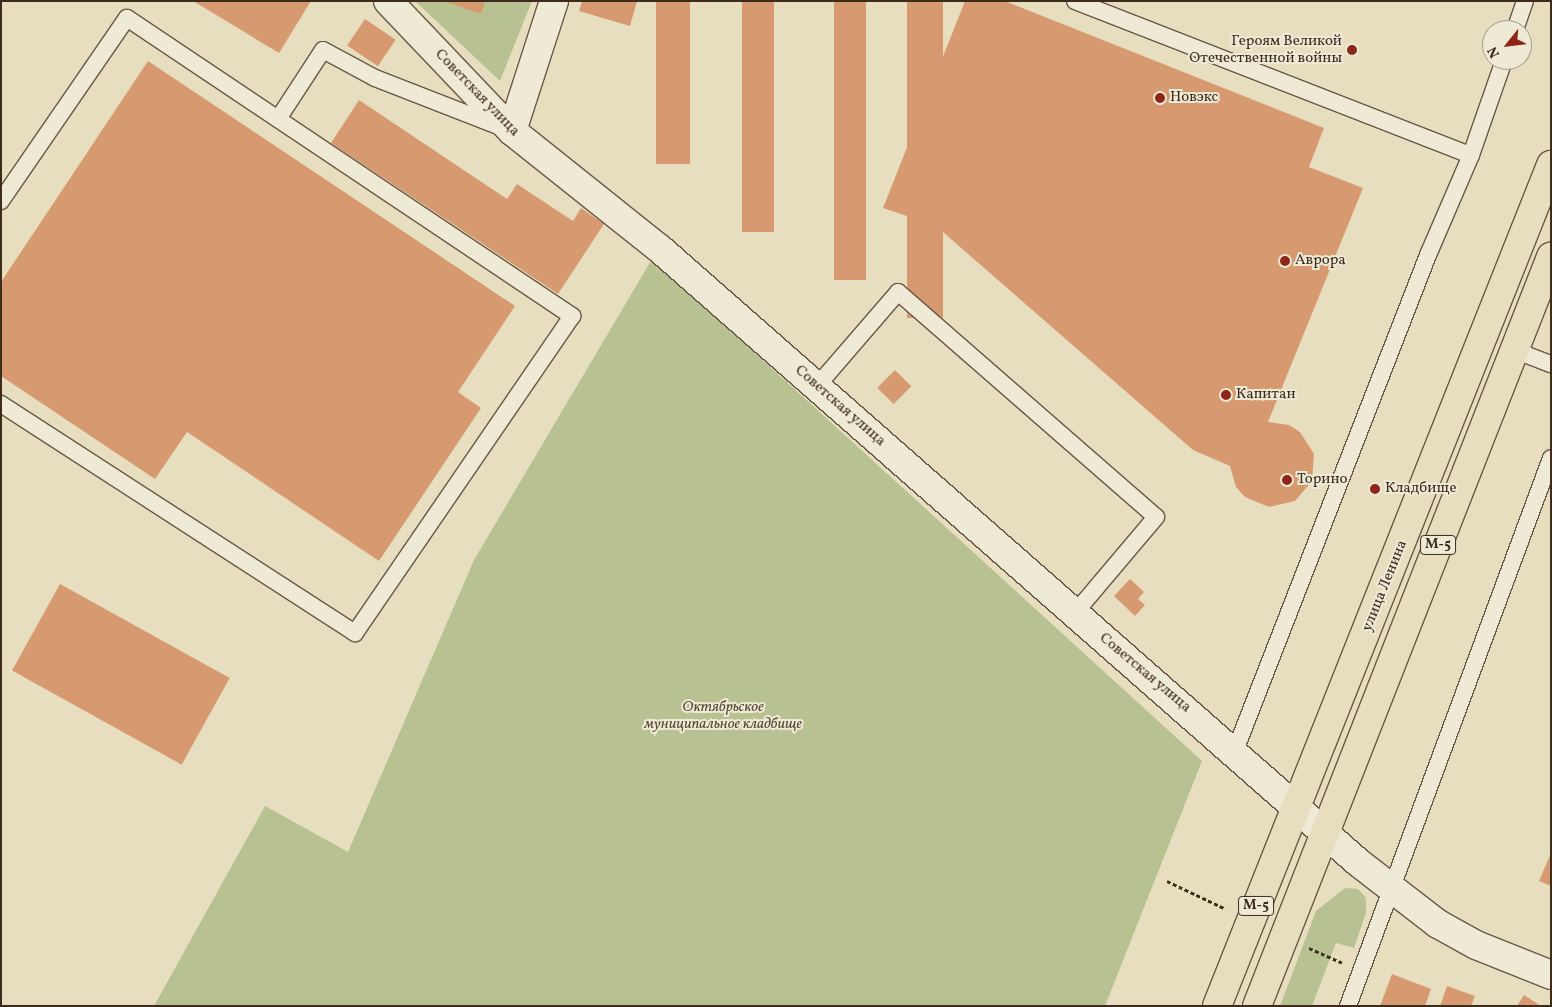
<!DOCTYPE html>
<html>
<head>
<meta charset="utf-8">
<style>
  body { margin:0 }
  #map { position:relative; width:1552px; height:1007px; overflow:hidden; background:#e7dec0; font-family:Vollkorn,serif }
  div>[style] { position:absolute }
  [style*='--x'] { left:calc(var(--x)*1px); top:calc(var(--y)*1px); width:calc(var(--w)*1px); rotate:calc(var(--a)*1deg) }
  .green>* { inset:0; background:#b8c191 }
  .building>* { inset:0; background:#d79a70; transform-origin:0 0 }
  .path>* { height:3px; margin-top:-1.5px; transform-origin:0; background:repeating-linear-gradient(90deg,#3d2c1c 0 4px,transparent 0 6.5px) }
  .roads { filter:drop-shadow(1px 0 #685845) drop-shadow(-1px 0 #685845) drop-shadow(0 1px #685845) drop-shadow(0 -1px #685845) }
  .lane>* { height:16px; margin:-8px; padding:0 8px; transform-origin:8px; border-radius:8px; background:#efead6 }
  .street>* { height:28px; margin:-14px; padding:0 14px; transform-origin:14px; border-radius:14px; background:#efead6 }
  .primary>* { height:28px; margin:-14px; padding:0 14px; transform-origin:14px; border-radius:14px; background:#e7dec0 }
  .dots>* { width:14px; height:14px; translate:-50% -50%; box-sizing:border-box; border:2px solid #efead6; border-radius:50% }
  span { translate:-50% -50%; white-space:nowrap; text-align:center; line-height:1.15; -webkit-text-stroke:4px #efead6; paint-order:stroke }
  .shield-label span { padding:1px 4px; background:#efead6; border:1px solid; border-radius:4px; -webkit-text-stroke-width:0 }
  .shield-label { font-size:14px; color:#3d2c1c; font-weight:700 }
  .poi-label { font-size:15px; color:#3d2c1c }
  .right { translate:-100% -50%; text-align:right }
  .left { translate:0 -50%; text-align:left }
  .street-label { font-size:15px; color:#3d2c1c }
  .park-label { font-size:15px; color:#564a33; font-style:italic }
  .frame { position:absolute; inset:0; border:2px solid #3d2c1c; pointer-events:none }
  .north { position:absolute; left:1482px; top:20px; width:50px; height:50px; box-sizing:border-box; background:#efead6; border:1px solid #a89e8c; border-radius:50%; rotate:241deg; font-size:14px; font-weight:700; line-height:20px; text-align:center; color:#3d2c1c }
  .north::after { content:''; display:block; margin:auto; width:18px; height:22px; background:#8f2418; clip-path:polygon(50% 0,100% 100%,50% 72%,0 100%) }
</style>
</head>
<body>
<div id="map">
  <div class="green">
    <i style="clip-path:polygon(415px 1px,532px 1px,500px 81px)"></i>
    <i style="clip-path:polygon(652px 259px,1202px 761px,1105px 1006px,154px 1006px,265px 806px,348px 852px,474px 560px)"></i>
    <i style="clip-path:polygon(1345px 888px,1358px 889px,1366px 898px,1366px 913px,1354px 948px,1336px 943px,1312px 1006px,1280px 1006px,1316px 911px)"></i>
  </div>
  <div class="building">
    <i style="clip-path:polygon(193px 1px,311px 1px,279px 53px)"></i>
    <i style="clip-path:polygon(444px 1px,485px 1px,481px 14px)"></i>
    <i style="clip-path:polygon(582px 1px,637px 1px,630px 26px,579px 11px)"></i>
    <i style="left:656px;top:1px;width:34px;height:163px"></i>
    <i style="left:742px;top:1px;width:32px;height:231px"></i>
    <i style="left:834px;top:1px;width:32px;height:279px"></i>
    <i style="left:907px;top:1px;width:36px;height:317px"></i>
    <i style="clip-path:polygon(965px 1px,1005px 1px,1324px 128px,1309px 167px,1363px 188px,1268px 422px,1289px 425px,1300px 432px,1314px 454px,1312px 481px,1295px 501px,1269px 507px,1245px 497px,1236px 487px,1230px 466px,1193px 450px,936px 226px,883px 208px)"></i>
    <i style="left:365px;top:19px;width:37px;height:32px;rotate:34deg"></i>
    <i style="clip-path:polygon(148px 61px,515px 306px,458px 392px,481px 408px,379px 561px,187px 432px,155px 479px,1px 376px,1px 282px)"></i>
    <i style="clip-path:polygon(359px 100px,507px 199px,517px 184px,573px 221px,581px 208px,604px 224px,558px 294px,331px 143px)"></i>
    <i style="left:895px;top:370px;width:23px;height:25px;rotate:45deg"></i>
    <i style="clip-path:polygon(1130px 579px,1144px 592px,1138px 599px,1145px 605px,1135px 616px,1114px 596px)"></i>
    <i style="left:60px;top:584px;width:194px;height:99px;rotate:29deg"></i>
    <i style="clip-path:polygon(1551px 853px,1551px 886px,1539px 881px)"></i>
    <i style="clip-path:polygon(1392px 974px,1431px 989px,1425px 1006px,1380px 1006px)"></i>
    <i style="clip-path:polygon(1447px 986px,1475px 996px,1471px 1006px,1440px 1006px)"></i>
    <i style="clip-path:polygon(1524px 995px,1541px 1006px,1517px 1006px)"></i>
  </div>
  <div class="path">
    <i style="--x:1167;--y:881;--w:65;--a:25.4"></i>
    <i style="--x:1309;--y:948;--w:36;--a:24"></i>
  </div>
  <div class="roads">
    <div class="lane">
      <i style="--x:1075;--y:1;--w:425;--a:21.3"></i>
      <i style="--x:1515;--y:30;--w:31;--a:-71"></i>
      <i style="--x:278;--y:119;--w:82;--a:-56.9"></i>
      <i style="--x:323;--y:50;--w:59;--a:28.3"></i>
      <i style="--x:375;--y:78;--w:135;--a:21.3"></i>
      <i style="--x:1;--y:201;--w:222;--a:-55.5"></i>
      <i style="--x:127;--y:18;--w:536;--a:33.81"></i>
      <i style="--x:572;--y:316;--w:384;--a:124.4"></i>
      <i style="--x:355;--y:633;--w:422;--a:-147.1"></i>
      <i style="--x:1514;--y:350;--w:40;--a:21"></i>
      <i style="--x:817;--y:386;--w:124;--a:-49.2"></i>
      <i style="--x:898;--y:292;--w:342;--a:41.1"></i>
      <i style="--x:1156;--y:517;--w:126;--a:130.2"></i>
      <i style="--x:1235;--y:751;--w:532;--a:-68.74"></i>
      <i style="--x:1428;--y:255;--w:109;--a:-66.7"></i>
      <i style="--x:1471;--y:155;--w:101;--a:-70.8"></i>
      <i style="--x:1348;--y:1006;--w:584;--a:-69.67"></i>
    </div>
    <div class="street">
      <i style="--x:388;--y:1;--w:180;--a:46.4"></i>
      <i style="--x:512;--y:131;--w:189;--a:38.6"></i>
      <i style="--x:660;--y:249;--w:930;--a:41.3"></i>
      <i style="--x:1359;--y:863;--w:100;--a:37.7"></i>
      <i style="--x:1438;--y:924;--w:43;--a:28.9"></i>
      <i style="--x:1476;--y:945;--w:81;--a:21.8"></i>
      <i style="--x:512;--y:131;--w:137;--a:-72.1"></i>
    </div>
    <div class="primary">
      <i style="--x:1217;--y:1006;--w:905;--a:-68.34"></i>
      <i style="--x:1257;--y:1006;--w:805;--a:-68.57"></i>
    </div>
  </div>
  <div class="dots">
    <i style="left:1352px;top:50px;background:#8f2418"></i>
    <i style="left:1160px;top:98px;background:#8f2418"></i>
    <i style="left:1285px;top:261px;background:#8f2418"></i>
    <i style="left:1226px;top:395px;background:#8f2418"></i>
    <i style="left:1287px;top:480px;background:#8f2418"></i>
    <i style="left:1375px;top:489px;background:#8f2418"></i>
  </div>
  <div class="shield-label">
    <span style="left:1438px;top:545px">М-5</span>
    <span style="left:1256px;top:906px">М-5</span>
  </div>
  <div class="poi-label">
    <span class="right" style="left:1342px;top:50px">Героям Великой<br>Отечественной войны</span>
    <span class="left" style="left:1170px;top:98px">Новэкс</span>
    <span class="left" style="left:1295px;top:261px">Аврора</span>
    <span class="left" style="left:1236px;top:395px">Капитан</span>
    <span class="left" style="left:1297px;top:480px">Торино</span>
    <span class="left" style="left:1385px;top:489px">Кладбище</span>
  </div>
  <div class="street-label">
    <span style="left:477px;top:93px;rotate:46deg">Советская улица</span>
    <span style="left:840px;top:406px;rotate:41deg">Советская улица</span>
    <span style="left:1385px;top:586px;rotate:-68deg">улица Ленина</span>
    <span style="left:1145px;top:673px;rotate:40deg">Советская улица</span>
  </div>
  <div class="park-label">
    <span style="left:723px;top:716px">Октябрьское<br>муниципальное кладбище</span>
  </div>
  <div class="frame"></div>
  <div class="north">N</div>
</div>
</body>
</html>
